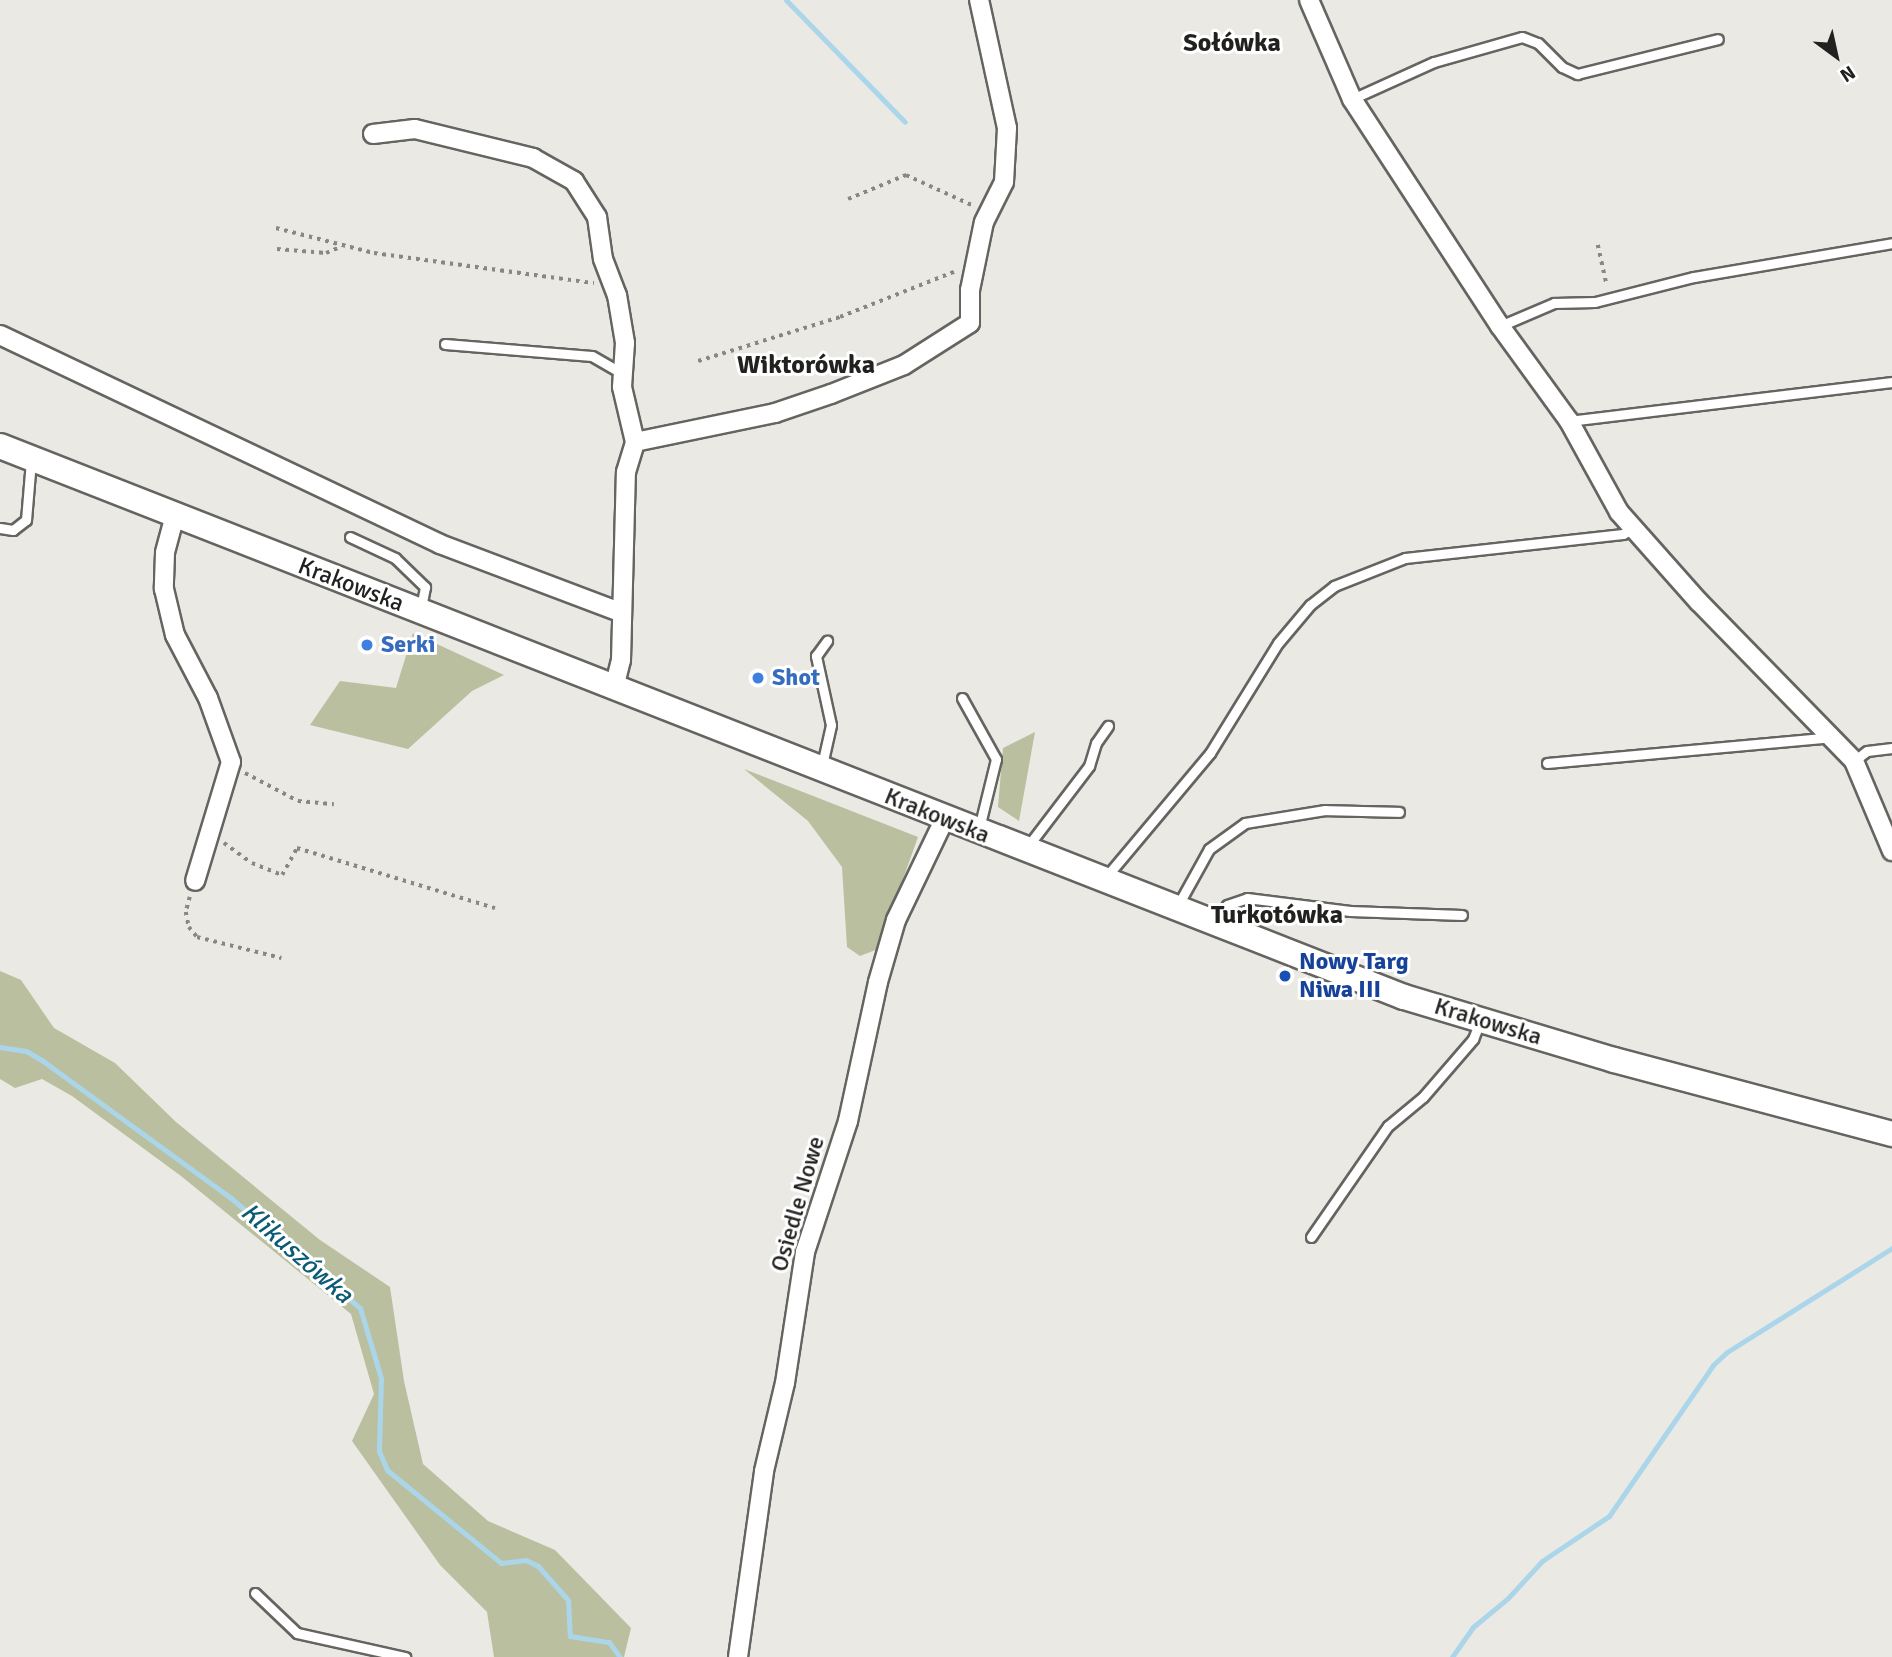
<!DOCTYPE html>
<html>
<head>
<meta charset="utf-8">
<style>
  body { margin:0 }
  #map { position:relative; width:1892px; height:1657px; overflow:hidden; background:#ebe9e4; font-family:Signika,sans-serif }
  div>[style] { position:absolute }
  [style*='--x'] { left:calc(var(--x)*1px); top:calc(var(--y)*1px); width:calc(var(--w)*1px); rotate:calc(var(--a)*1deg) }
  .green>* { inset:0; background:#babf9f }
  .stream>* { height:5px; margin:-2.5px; padding:0 2.5px; transform-origin:2.5px; border-radius:2.5px; background:#abd6ea }
  .path>* { height:3.5px; margin-top:-1.75px; transform-origin:0; background:repeating-linear-gradient(90deg,#888783 0 3.5px,transparent 0 8.5px) }
  .roads { filter:drop-shadow(2px 0 #666460) drop-shadow(-2px 0 #666460) drop-shadow(0 2px #666460) drop-shadow(0 -2px #666460) }
  .service>* { height:9px; margin:-4.5px; padding:0 4.5px; transform-origin:4.5px; border-radius:4.5px; background:#fff }
  .minor>* { height:18px; margin:-9px; padding:0 9px; transform-origin:9px; border-radius:9px; background:#fff }
  .secondary>* { height:24px; margin:-12px; padding:0 12px; transform-origin:12px; border-radius:12px; background:#fff }
  .dots>* { width:19px; height:19px; translate:-50% -50%; box-sizing:border-box; border:4px solid #fff; border-radius:50% }
  span { translate:-50% -50%; white-space:nowrap; text-align:center; line-height:1.15; -webkit-text-stroke:6px #fff; paint-order:stroke }
  .street-label { font-size:24px; color:#21211f }
  .shop-label { font-size:24px; color:#366cbe; font-weight:700 }
  .left { translate:0 -50%; text-align:left }
  .transit-label { font-size:24px; color:#164399; font-weight:700 }
  .neighbourhood-label { font-size:26px; color:#21211f; font-weight:700 }
  .water-label { font-size:26px; color:#0b5b76; font-style:italic }
  .north { position:absolute; left:1801px; top:21px; width:70px; height:70px; -webkit-text-stroke:5px #fff; paint-order:stroke; rotate:147deg; font-size:19px; font-weight:700; line-height:28px; text-align:center; color:#21211f }
  .north::after { content:''; display:block; margin:auto; width:24px; height:32px; background:#21211f; clip-path:polygon(50% 0,100% 100%,50% 72%,0 100%) }
</style>
</head>
<body>
<div id="map">
  <div class="green">
    <i style="clip-path:polygon(413px 633px,504px 675px,472px 691px,408px 749px,310px 725px,340px 681px,396px 688px)"></i>
    <i style="clip-path:polygon(1035px 732px,1019px 821px,998px 807px,1003px 748px)"></i>
    <i style="clip-path:polygon(744px 769px,918px 837px,878px 949px,860px 956px,847px 947px,842px 867px,808px 821px)"></i>
    <i style="clip-path:polygon(0 971px,21px 980px,54px 1028px,115px 1063px,176px 1122px,320px 1240px,390px 1287px,404px 1381px,423px 1464px,488px 1521px,555px 1550px,631px 1628px,624px 1657px,494px 1657px,487px 1612px,440px 1565px,352px 1441px,374px 1394px,351px 1314px,181px 1176px,72px 1096px,42px 1079px,15px 1088px,0 1079px)"></i>
  </div>
  <div class="stream">
    <i style="--x:786;--y:0;--w:170;--a:45.7"></i>
    <i style="--x:0;--y:1047;--w:26;--a:9"></i>
    <i style="--x:26;--y:1051;--w:20;--a:30"></i>
    <i style="--x:43;--y:1061;--w:233;--a:36.1"></i>
    <i style="--x:231;--y:1198;--w:170;--a:40.5"></i>
    <i style="--x:360;--y:1308;--w:73;--a:73.3"></i>
    <i style="--x:381;--y:1378;--w:73;--a:91.6"></i>
    <i style="--x:379;--y:1451;--w:21;--a:67"></i>
    <i style="--x:387;--y:1470;--w:147;--a:39.2"></i>
    <i style="--x:501;--y:1563;--w:25;--a:-7"></i>
    <i style="--x:526;--y:1560;--w:13;--a:27"></i>
    <i style="--x:538;--y:1566;--w:45;--a:48.6"></i>
    <i style="--x:568;--y:1600;--w:36;--a:87"></i>
    <i style="--x:570;--y:1636;--w:39;--a:9"></i>
    <i style="--x:609;--y:1642;--w:19;--a:54"></i>
    <i style="--x:1452;--y:1657;--w:37;--a:-55"></i>
    <i style="--x:1473;--y:1627;--w:45;--a:-39.6"></i>
    <i style="--x:1508;--y:1598;--w:50;--a:-47.4"></i>
    <i style="--x:1542;--y:1561;--w:81;--a:-33.9"></i>
    <i style="--x:1609;--y:1516;--w:183;--a:-55.4"></i>
    <i style="--x:1713;--y:1365;--w:19;--a:-43"></i>
    <i style="--x:1727;--y:1352;--w:195;--a:-32.2"></i>
  </div>
  <div class="path">
    <i style="--x:848;--y:199;--w:63;--a:-22.5"></i>
    <i style="--x:906;--y:175;--w:75;--a:24.5"></i>
    <i style="--x:276;--y:228;--w:101;--a:14.3"></i>
    <i style="--x:374;--y:253;--w:222;--a:7.8"></i>
    <i style="--x:1598;--y:245;--w:42;--a:77.6"></i>
    <i style="--x:277;--y:249;--w:49;--a:4.7"></i>
    <i style="--x:326;--y:253;--w:15;--a:-23"></i>
    <i style="--x:698;--y:361;--w:149;--a:-17.2"></i>
    <i style="--x:840;--y:317;--w:125;--a:-21.6"></i>
    <i style="--x:245;--y:773;--w:60;--a:27.8"></i>
    <i style="--x:298;--y:801;--w:36;--a:5"></i>
    <i style="--x:224;--y:843;--w:34;--a:36"></i>
    <i style="--x:252;--y:863;--w:32;--a:22"></i>
    <i style="--x:282;--y:875;--w:31;--a:-61"></i>
    <i style="--x:297;--y:848;--w:207;--a:16.9"></i>
    <i style="--x:190;--y:897;--w:16;--a:105"></i>
    <i style="--x:186;--y:912;--w:15;--a:79"></i>
    <i style="--x:189;--y:927;--w:13;--a:51"></i>
    <i style="--x:197;--y:937;--w:87;--a:14"></i>
  </div>
  <div class="roads">
    <div class="service">
      <i style="--x:1352;--y:99;--w:90;--a:-24.3"></i>
      <i style="--x:1434;--y:62;--w:91;--a:-15.9"></i>
      <i style="--x:1522;--y:37;--w:17;--a:21"></i>
      <i style="--x:1538;--y:43;--w:34;--a:45"></i>
      <i style="--x:1562;--y:67;--w:17;--a:25"></i>
      <i style="--x:1577;--y:74;--w:145;--a:-13.9"></i>
      <i style="--x:1500;--y:326;--w:59;--a:-23.1"></i>
      <i style="--x:1554;--y:303;--w:41;--a:-1.4"></i>
      <i style="--x:1595;--y:302;--w:102;--a:-14.2"></i>
      <i style="--x:1694;--y:277;--w:201;--a:-9.7"></i>
      <i style="--x:445;--y:344;--w:147;--a:4.7"></i>
      <i style="--x:592;--y:356;--w:36;--a:30"></i>
      <i style="--x:1569;--y:421;--w:325;--a:-6.9"></i>
      <i style="--x:0;--y:528;--w:13;--a:9"></i>
      <i style="--x:13;--y:530;--w:16;--a:-38"></i>
      <i style="--x:26;--y:520;--w:59;--a:-85.2"></i>
      <i style="--x:350;--y:537;--w:50;--a:25"></i>
      <i style="--x:395;--y:558;--w:42;--a:44"></i>
      <i style="--x:425;--y:587;--w:21;--a:101"></i>
      <i style="--x:962;--y:698;--w:70;--a:60.9"></i>
      <i style="--x:996;--y:759;--w:71;--a:103.8"></i>
      <i style="--x:1854;--y:761;--w:16;--a:-38"></i>
      <i style="--x:1867;--y:751;--w:25;--a:-7"></i>
      <i style="--x:1547;--y:763;--w:285;--a:-5.2"></i>
      <i style="--x:822;--y:765;--w:41;--a:-77.3"></i>
      <i style="--x:831;--y:725;--w:71;--a:-102.3"></i>
      <i style="--x:816;--y:656;--w:19;--a:-54"></i>
      <i style="--x:1028;--y:846;--w:101;--a:-52.7"></i>
      <i style="--x:1089;--y:766;--w:24;--a:-73"></i>
      <i style="--x:1096;--y:743;--w:21;--a:-55"></i>
      <i style="--x:1106;--y:877;--w:162;--a:-50"></i>
      <i style="--x:1210;--y:753;--w:129;--a:-58.3"></i>
      <i style="--x:1278;--y:643;--w:50;--a:-49.9"></i>
      <i style="--x:1310;--y:605;--w:31;--a:-38"></i>
      <i style="--x:1334;--y:586;--w:76;--a:-21.5"></i>
      <i style="--x:1405;--y:558;--w:219;--a:-6.3"></i>
      <i style="--x:1623;--y:534;--w:10;--a:-29"></i>
      <i style="--x:1178;--y:905;--w:64;--a:-61"></i>
      <i style="--x:1209;--y:849;--w:44;--a:-35.8"></i>
      <i style="--x:1245;--y:823;--w:81;--a:-9.2"></i>
      <i style="--x:1325;--y:810;--w:74;--a:1.5"></i>
      <i style="--x:1217;--y:920;--w:18;--a:-56"></i>
      <i style="--x:1227;--y:905;--w:21;--a:-19"></i>
      <i style="--x:1247;--y:898;--w:104;--a:7.2"></i>
      <i style="--x:1350;--y:911;--w:112;--a:2"></i>
      <i style="--x:1311;--y:1237;--w:135;--a:-55.3"></i>
      <i style="--x:1388;--y:1126;--w:45;--a:-39.6"></i>
      <i style="--x:1423;--y:1097;--w:77;--a:-49.2"></i>
      <i style="--x:1473;--y:1039;--w:18;--a:-68"></i>
      <i style="--x:255;--y:1593;--w:58;--a:43.6"></i>
      <i style="--x:297;--y:1633;--w:111;--a:12.5"></i>
    </div>
    <div class="minor">
      <i style="--x:1309;--y:0;--w:108;--a:66.5"></i>
      <i style="--x:1352;--y:99;--w:271;--a:56.9"></i>
      <i style="--x:1500;--y:326;--w:117;--a:54"></i>
      <i style="--x:1569;--y:421;--w:104;--a:61.2"></i>
      <i style="--x:1619;--y:512;--w:120;--a:48.4"></i>
      <i style="--x:1699;--y:602;--w:222;--a:45.7"></i>
      <i style="--x:1854;--y:761;--w:98;--a:67.1"></i>
      <i style="--x:373;--y:134;--w:42;--a:-6.8"></i>
      <i style="--x:415;--y:129;--w:122;--a:13.8"></i>
      <i style="--x:533;--y:158;--w:47;--a:29.3"></i>
      <i style="--x:574;--y:181;--w:43;--a:57.4"></i>
      <i style="--x:597;--y:217;--w:42;--a:81.9"></i>
      <i style="--x:603;--y:259;--w:39;--a:69"></i>
      <i style="--x:617;--y:295;--w:49;--a:80.5"></i>
      <i style="--x:625;--y:343;--w:44;--a:93.9"></i>
      <i style="--x:622;--y:387;--w:57;--a:76.7"></i>
      <i style="--x:0;--y:335;--w:487;--a:25.4"></i>
      <i style="--x:440;--y:544;--w:192;--a:20.7"></i>
      <i style="--x:175;--y:515;--w:39;--a:105"></i>
      <i style="--x:165;--y:553;--w:36;--a:92"></i>
      <i style="--x:164;--y:589;--w:47;--a:76.6"></i>
      <i style="--x:175;--y:635;--w:71;--a:62.4"></i>
      <i style="--x:208;--y:698;--w:68;--a:70.2"></i>
      <i style="--x:231;--y:762;--w:124;--a:106.8"></i>
      <i style="--x:614;--y:688;--w:29;--a:-76"></i>
      <i style="--x:621;--y:660;--w:188;--a:-88.5"></i>
      <i style="--x:626;--y:472;--w:31;--a:-73"></i>
      <i style="--x:635;--y:442;--w:143;--a:-11.7"></i>
      <i style="--x:775;--y:413;--w:59;--a:-18.7"></i>
      <i style="--x:831;--y:394;--w:79;--a:-21.7"></i>
      <i style="--x:904;--y:365;--w:78;--a:-32.5"></i>
      <i style="--x:970;--y:323;--w:33;--a:-90"></i>
      <i style="--x:970;--y:290;--w:69;--a:-78.4"></i>
      <i style="--x:984;--y:222;--w:45;--a:-63.4"></i>
      <i style="--x:1004;--y:182;--w:54;--a:-86.8"></i>
      <i style="--x:1007;--y:128;--w:131;--a:-102.3"></i>
      <i style="--x:738;--y:1657;--w:188;--a:-82"></i>
      <i style="--x:764;--y:1471;--w:90;--a:-76.6"></i>
      <i style="--x:785;--y:1383;--w:133;--a:-81.3"></i>
      <i style="--x:805;--y:1252;--w:138;--a:-71.8"></i>
      <i style="--x:848;--y:1121;--w:142;--a:-77.8"></i>
      <i style="--x:878;--y:982;--w:65;--a:-73.8"></i>
      <i style="--x:896;--y:920;--w:113;--a:-64.3"></i>
    </div>
    <div class="secondary">
      <i style="--x:0;--y:446;--w:1508;--a:21.43"></i>
      <i style="--x:1404;--y:997;--w:219;--a:16.7"></i>
      <i style="--x:1614;--y:1060;--w:288;--a:14.9"></i>
    </div>
  </div>
  <div class="dots">
    <i style="left:367px;top:645px;background:#3f7fe0"></i>
    <i style="left:758px;top:678px;background:#3f7fe0"></i>
    <i style="left:1285px;top:976px;background:#1a4fb4"></i>
  </div>
  <div class="street-label">
    <span style="left:351px;top:585px;rotate:21deg">Krakowska</span>
    <span style="left:937px;top:816px;rotate:22deg">Krakowska</span>
    <span style="left:1488px;top:1022px;rotate:17deg">Krakowska</span>
    <span style="left:798px;top:1204px;rotate:-74deg">Osiedle Nowe</span>
  </div>
  <div class="shop-label">
    <span class="left" style="left:381px;top:645px">Serki</span>
    <span class="left" style="left:772px;top:678px">Shot</span>
  </div>
  <div class="transit-label">
    <span class="left" style="left:1299px;top:976px">Nowy Targ<br>Niwa III</span>
  </div>
  <div class="neighbourhood-label">
    <span style="left:1232px;top:44px">Sołówka</span>
    <span style="left:806px;top:366px">Wiktorówka</span>
    <span style="left:1277px;top:916px">Turkotówka</span>
  </div>
  <div class="water-label">
    <span style="left:296px;top:1254px;rotate:41deg">Klikuszówka</span>
  </div>
  <div class="north">N</div>
</div>
</body>
</html>
